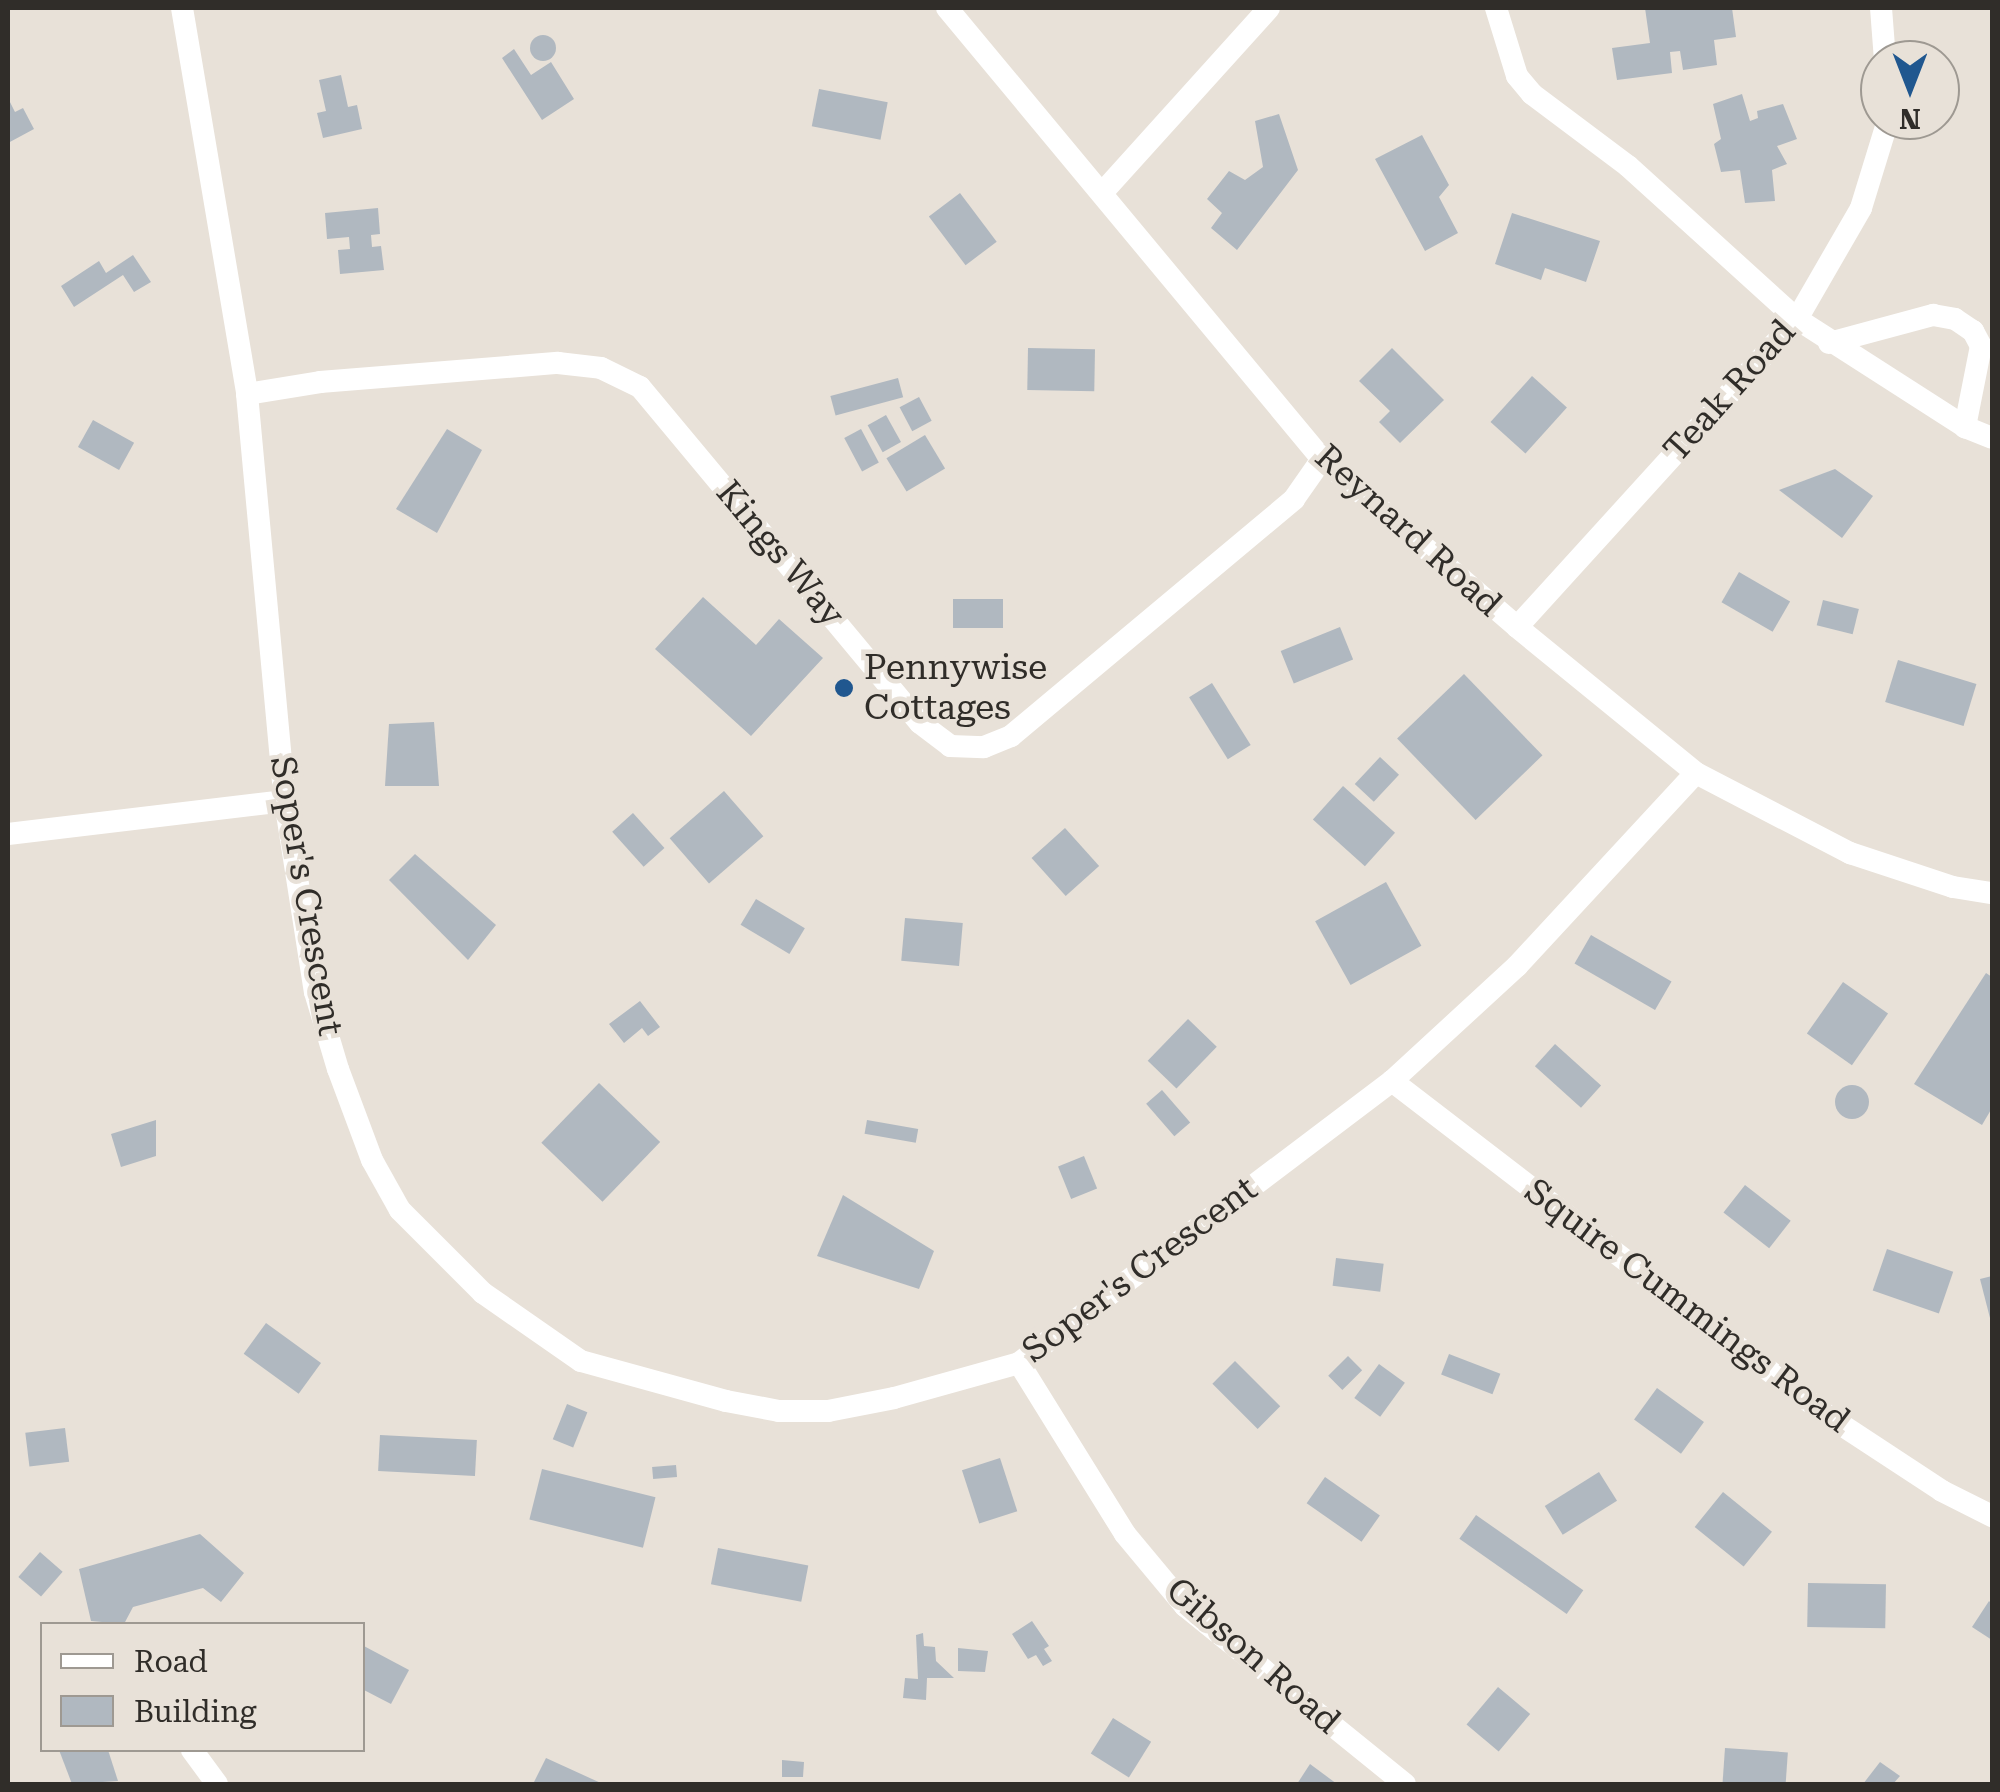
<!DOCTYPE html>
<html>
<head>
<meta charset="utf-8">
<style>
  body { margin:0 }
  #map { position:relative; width:2000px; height:1792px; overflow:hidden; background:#e8e1d8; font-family:"Roboto Serif",serif }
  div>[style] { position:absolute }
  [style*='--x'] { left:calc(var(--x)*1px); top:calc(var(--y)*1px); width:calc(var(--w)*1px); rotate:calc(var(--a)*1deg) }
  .building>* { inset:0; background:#b0b8c0; transform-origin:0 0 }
  .round { border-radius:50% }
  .minor>* { height:22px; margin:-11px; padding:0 11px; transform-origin:11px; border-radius:11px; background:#fff }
  .dots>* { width:28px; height:28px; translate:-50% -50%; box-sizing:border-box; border:5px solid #e8e1d8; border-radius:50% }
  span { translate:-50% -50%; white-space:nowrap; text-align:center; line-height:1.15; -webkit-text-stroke:9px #e8e1d8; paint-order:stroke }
  .street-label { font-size:35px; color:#302d29 }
  .poi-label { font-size:35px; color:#302d29 }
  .left { translate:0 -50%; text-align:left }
  .frame { position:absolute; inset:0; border:10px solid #302d29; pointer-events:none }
  .legend { position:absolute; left:40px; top:1622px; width:325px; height:130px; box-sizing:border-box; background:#e8e1d8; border:2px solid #9e9992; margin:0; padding:12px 18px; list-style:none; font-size:30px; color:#302d29 }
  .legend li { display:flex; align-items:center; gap:20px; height:50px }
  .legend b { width:50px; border:2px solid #9e9992 }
  .north { position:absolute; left:1860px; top:40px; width:100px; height:100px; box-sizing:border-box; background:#e8e1d8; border:2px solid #9e9992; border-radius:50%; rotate:180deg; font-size:28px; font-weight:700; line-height:40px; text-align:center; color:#302d29 }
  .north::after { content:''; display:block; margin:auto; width:35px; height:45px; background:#20578f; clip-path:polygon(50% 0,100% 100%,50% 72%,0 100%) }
</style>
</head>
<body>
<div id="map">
  <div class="building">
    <i style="clip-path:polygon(1645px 8px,1732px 8px,1736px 37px,1714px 40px,1717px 65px,1683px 70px,1680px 51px,1670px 52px,1672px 73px,1617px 80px,1612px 48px,1650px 43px)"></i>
    <i class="round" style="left:530px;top:35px;width:26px;height:26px"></i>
    <i style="clip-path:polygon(514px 49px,531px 75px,551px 62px,574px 99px,542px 120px,502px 58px)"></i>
    <i style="clip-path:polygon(341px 75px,348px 107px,357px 105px,362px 129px,323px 138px,317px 113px,326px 111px,319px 80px)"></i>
    <i style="left:819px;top:89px;width:70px;height:38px;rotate:11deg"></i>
    <i style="clip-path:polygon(1742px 94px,1750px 121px,1758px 118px,1757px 111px,1783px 104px,1797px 139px,1777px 146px,1787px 164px,1772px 170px,1775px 201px,1745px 203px,1740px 170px,1721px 172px,1714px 144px,1721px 139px,1713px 104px)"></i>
    <i style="clip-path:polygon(8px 98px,15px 112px,23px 108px,34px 129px,8px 143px)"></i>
    <i style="clip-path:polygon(1279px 114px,1298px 170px,1237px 250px,1211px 228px,1222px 213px,1207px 199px,1229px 171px,1245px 180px,1263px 167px,1255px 121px)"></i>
    <i style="clip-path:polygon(1422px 135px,1449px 185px,1439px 197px,1458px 233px,1425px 251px,1375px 159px)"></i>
    <i style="left:960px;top:193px;width:61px;height:39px;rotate:53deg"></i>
    <i style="clip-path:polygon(378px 208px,380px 234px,371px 235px,372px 247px,381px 246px,384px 270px,340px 274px,338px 250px,350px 249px,349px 237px,327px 239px,325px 213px)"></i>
    <i style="clip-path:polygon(1512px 213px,1600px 241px,1586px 282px,1545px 268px,1541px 280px,1495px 264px)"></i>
    <i style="clip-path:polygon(133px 255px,151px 282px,134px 292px,123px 275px,74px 307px,61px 286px,99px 261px,106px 273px)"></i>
    <i style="left:1028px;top:348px;width:67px;height:42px;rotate:1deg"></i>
    <i style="clip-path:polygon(1392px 348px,1444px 400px,1400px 443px,1379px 422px,1390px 411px,1359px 381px)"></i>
    <i style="left:1532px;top:376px;width:47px;height:62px;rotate:42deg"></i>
    <i style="left:898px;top:378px;width:20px;height:70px;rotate:75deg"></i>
    <i style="left:919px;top:397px;width:27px;height:22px;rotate:62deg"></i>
    <i style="left:886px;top:415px;width:31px;height:21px;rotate:61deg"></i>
    <i style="left:93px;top:420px;width:47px;height:31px;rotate:29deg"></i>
    <i style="clip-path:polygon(447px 429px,482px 450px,437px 533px,396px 509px)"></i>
    <i style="left:861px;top:429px;width:38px;height:19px;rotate:62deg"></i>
    <i style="left:925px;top:435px;width:39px;height:45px;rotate:59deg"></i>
    <i style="clip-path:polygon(1835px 469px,1873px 496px,1842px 538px,1779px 490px)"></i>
    <i style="left:1739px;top:572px;width:59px;height:35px;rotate:30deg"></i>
    <i style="clip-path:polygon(703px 597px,756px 645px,779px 619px,823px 658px,751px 736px,655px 649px)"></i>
    <i style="left:953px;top:599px;width:50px;height:29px"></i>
    <i style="left:1823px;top:600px;width:37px;height:26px;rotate:14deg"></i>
    <i style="left:1340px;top:627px;width:35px;height:64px;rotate:68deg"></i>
    <i style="left:1898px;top:660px;width:82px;height:44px;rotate:17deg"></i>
    <i style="left:1464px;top:674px;width:113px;height:93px;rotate:46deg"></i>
    <i style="left:1212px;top:683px;width:73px;height:27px;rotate:58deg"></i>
    <i style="clip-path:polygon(434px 722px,439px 786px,385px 786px,389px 724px)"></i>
    <i style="left:1380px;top:757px;width:26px;height:37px;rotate:43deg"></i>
    <i style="left:1343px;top:786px;width:70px;height:45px;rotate:42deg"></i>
    <i style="left:724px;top:791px;width:60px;height:72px;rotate:49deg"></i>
    <i style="left:633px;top:813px;width:47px;height:28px;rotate:48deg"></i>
    <i style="left:1065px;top:828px;width:51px;height:45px;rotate:48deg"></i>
    <i style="clip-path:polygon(415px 854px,496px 925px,468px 960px,389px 880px)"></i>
    <i style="left:1386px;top:882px;width:73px;height:81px;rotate:61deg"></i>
    <i style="left:756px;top:899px;width:57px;height:30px;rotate:31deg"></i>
    <i style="left:905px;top:918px;width:58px;height:43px;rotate:5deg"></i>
    <i style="left:1591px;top:935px;width:93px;height:33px;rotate:30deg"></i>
    <i style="clip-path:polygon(1986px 973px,1992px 977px,1992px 1108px,1982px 1125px,1914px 1084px)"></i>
    <i style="left:1843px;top:982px;width:55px;height:63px;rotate:35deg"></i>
    <i style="clip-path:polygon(640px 1001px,660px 1027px,648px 1036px,642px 1028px,624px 1043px,609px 1024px)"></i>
    <i style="left:1188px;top:1019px;width:40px;height:58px;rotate:44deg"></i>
    <i style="left:1555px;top:1044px;width:62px;height:30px;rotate:42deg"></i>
    <i style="left:599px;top:1083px;width:85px;height:83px;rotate:44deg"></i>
    <i class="round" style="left:1835px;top:1085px;width:34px;height:34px"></i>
    <i style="left:1162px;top:1090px;width:43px;height:21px;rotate:49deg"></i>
    <i style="clip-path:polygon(156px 1120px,156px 1156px,121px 1167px,111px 1134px)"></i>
    <i style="left:867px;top:1120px;width:52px;height:14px;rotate:10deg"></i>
    <i style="left:1084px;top:1156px;width:35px;height:28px;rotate:68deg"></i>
    <i style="left:1745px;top:1185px;width:58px;height:35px;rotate:38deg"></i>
    <i style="clip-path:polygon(843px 1195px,934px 1251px,919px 1289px,817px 1256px)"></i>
    <i style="left:1887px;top:1249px;width:70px;height:44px;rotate:19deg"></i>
    <i style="left:1336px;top:1258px;width:48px;height:28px;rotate:7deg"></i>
    <i style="clip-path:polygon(1992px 1276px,1992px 1322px,1991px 1322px,1980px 1279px)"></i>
    <i style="left:266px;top:1323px;width:68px;height:38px;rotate:36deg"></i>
    <i style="left:1449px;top:1354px;width:55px;height:22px;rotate:21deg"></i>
    <i style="left:1348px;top:1356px;width:20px;height:28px;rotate:45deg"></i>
    <i style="left:1235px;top:1361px;width:64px;height:32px;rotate:45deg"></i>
    <i style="left:1379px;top:1364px;width:32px;height:42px;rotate:36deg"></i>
    <i style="left:1657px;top:1388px;width:58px;height:39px;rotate:36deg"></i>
    <i style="left:567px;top:1404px;width:22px;height:38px;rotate:22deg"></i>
    <i style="left:65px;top:1428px;width:34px;height:40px;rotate:83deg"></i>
    <i style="left:380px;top:1435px;width:97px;height:36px;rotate:3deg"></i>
    <i style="left:1000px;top:1458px;width:56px;height:40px;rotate:72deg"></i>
    <i style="left:676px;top:1465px;width:12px;height:24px;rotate:85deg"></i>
    <i style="left:542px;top:1469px;width:117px;height:52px;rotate:14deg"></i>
    <i style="left:1599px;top:1472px;width:34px;height:64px;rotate:58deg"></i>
    <i style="left:1325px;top:1477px;width:67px;height:32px;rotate:35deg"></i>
    <i style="left:1723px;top:1492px;width:63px;height:45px;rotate:39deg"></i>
    <i style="left:1476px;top:1515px;width:131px;height:29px;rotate:35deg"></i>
    <i style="clip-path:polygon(200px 1534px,244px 1573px,221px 1602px,203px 1588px,133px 1607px,124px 1624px,91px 1621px,79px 1569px)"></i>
    <i style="left:718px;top:1548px;width:92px;height:37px;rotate:11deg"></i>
    <i style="left:40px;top:1552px;width:30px;height:33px;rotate:41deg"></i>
    <i style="left:1808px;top:1583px;width:78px;height:44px;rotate:1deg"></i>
    <i style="clip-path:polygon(1989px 1601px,1992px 1604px,1992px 1640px,1972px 1627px)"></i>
    <i style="clip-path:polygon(1032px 1621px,1049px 1646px,1044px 1649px,1052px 1661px,1043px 1666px,1036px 1655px,1028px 1659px,1012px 1634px)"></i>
    <i style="clip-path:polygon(923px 1633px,924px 1646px,935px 1647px,936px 1661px,954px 1678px,927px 1678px,926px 1700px,903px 1698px,905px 1678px,918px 1679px,916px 1635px)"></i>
    <i style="clip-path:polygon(362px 1645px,409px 1670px,391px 1704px,362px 1689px)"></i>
    <i style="clip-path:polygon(958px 1648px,988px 1651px,985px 1672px,958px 1671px)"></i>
    <i style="left:1498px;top:1687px;width:42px;height:49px;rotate:40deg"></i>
    <i style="left:1113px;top:1718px;width:45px;height:42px;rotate:32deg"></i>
    <i style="left:1725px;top:1748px;width:63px;height:36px;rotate:4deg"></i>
    <i style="clip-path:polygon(59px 1750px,108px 1750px,118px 1781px,72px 1784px)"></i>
    <i style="clip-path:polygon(546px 1758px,603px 1784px,533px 1784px)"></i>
    <i style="clip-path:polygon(782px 1760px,804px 1762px,803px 1777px,782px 1777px)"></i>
    <i style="clip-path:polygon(1880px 1762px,1900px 1776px,1893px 1784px,1863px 1784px)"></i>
    <i style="clip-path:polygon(1310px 1764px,1337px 1784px,1297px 1784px)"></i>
  </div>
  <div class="minor">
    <i style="--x:182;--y:8;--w:391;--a:80.4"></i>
    <i style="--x:247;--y:394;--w:409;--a:84.7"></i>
    <i style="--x:285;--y:801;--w:193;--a:81.1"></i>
    <i style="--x:315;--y:992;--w:80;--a:73.4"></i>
    <i style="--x:338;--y:1069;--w:97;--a:69.5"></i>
    <i style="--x:372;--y:1160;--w:57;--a:60.8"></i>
    <i style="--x:400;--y:1210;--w:117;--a:45"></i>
    <i style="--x:483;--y:1293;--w:119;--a:34.8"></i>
    <i style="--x:581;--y:1361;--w:150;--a:15.4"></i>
    <i style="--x:726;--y:1401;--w:54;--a:10.7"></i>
    <i style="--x:779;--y:1411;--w:49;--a:0"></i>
    <i style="--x:828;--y:1411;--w:67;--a:-11.1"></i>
    <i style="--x:894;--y:1398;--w:130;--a:-15.6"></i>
    <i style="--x:1019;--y:1363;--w:468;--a:-37.1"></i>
    <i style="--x:1392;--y:1081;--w:170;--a:-42.6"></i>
    <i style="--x:1517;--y:966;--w:263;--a:-47.2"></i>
    <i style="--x:947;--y:8;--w:587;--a:50.26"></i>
    <i style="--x:1322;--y:459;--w:257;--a:40.7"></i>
    <i style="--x:1517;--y:627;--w:231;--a:39.2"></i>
    <i style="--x:1696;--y:773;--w:174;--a:27.5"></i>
    <i style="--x:1850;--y:853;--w:108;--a:18.3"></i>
    <i style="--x:1953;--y:887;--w:39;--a:9"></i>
    <i style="--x:1496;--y:8;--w:71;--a:72.8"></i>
    <i style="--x:1517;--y:76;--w:23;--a:50"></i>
    <i style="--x:1532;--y:94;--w:120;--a:36.9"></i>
    <i style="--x:1628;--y:166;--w:228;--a:42.2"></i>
    <i style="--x:1797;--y:319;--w:200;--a:32.7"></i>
    <i style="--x:1965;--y:427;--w:29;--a:22"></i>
    <i style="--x:1881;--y:8;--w:52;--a:85.6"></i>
    <i style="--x:1102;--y:193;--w:249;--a:-47.9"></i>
    <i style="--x:1829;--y:343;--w:108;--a:-15.1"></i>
    <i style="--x:1933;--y:315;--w:22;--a:10"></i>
    <i style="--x:1955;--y:319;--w:22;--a:34"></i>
    <i style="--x:1973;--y:331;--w:17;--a:62"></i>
    <i style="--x:1981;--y:346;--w:83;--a:101.2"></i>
    <i style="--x:247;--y:394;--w:74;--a:-9.3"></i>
    <i style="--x:320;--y:382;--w:239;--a:-4.6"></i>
    <i style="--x:558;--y:363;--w:43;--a:6.6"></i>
    <i style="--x:601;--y:368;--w:43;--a:26"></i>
    <i style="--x:640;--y:387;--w:437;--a:50.2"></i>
    <i style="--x:920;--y:723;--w:38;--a:37"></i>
    <i style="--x:950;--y:746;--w:34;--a:2"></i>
    <i style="--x:984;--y:747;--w:29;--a:-22"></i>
    <i style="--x:1011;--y:736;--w:369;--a:-39.9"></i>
    <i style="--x:1294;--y:499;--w:49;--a:-55"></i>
    <i style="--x:1517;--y:627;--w:416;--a:-47.7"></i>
    <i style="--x:1797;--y:319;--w:128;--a:-60"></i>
    <i style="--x:1861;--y:208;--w:92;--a:-72.9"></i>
    <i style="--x:8;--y:834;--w:279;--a:-6.8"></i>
    <i style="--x:1392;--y:1081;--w:550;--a:37.54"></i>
    <i style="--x:1828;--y:1416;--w:136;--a:33.3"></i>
    <i style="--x:1942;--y:1491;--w:56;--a:26.6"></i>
    <i style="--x:1019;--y:1363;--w:201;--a:58.2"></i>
    <i style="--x:1125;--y:1534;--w:94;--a:50.2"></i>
    <i style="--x:1185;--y:1606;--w:283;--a:39"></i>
    <i style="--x:192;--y:1750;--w:42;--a:53.7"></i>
  </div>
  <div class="dots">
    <i style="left:844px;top:688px;background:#20578f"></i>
  </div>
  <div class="street-label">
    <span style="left:1730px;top:391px;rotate:-48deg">Teak Road</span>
    <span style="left:1408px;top:531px;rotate:42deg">Reynard Road</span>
    <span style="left:780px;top:554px;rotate:50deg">Kings Way</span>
    <span style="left:306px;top:896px;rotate:80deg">Soper's Crescent</span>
    <span style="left:1140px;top:1270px;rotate:-37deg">Soper's Crescent</span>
    <span style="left:1687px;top:1306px;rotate:37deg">Squire Cummings Road</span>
    <span style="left:1253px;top:1656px;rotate:41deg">Gibson Road</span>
  </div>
  <div class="poi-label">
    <span class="left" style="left:864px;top:688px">Pennywise<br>Cottages</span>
  </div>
  <div class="frame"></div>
  <ul class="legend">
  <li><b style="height:12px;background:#fff"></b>Road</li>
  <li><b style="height:28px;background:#b0b8c0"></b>Building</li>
  </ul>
  <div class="north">N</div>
</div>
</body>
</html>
